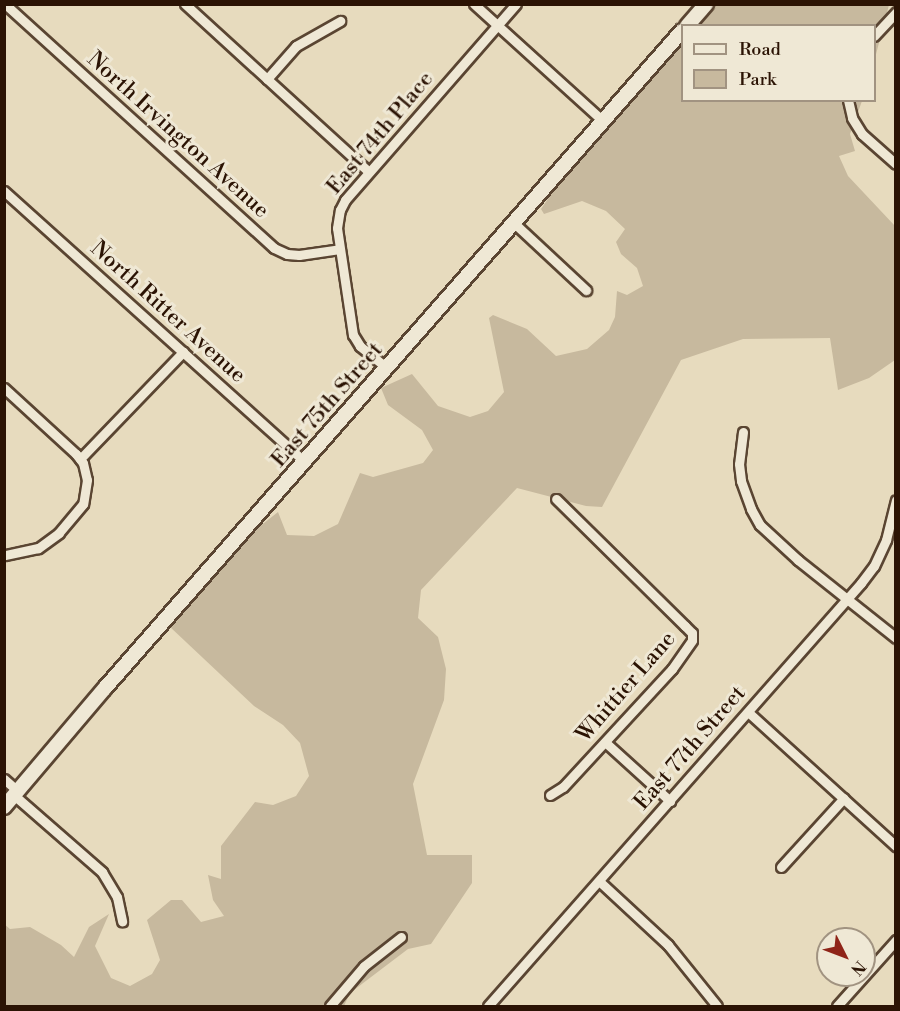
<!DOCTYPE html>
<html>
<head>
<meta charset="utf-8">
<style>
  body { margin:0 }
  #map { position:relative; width:900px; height:1011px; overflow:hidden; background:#e7dbbe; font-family:"Libre Bodoni",serif }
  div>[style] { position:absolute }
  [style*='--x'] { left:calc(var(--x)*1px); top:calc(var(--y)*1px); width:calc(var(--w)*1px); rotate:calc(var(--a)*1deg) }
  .green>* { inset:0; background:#c7b99e }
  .roads { filter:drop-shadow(2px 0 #5a4532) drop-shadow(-2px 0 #5a4532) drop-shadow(0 2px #5a4532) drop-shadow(0 -2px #5a4532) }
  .street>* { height:9px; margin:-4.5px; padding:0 4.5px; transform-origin:4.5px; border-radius:4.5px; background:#efe8d5 }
  .secondary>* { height:14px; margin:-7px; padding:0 7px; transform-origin:7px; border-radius:7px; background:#efe8d5 }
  span { translate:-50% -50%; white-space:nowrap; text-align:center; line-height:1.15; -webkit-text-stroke:6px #efe8d5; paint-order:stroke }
  .street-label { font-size:22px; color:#2b1304 }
  .frame { position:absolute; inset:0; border:6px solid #2b1304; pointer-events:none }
  .legend { position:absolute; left:681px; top:24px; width:195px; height:78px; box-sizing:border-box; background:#efe8d5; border:2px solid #a19381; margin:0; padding:8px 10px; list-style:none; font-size:18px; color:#2b1304 }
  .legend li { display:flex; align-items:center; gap:12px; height:30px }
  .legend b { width:30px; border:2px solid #a19381 }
  .north { position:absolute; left:816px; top:927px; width:60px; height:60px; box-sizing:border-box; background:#efe8d5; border:2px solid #a19381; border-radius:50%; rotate:132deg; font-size:16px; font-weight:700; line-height:24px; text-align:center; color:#2b1304 }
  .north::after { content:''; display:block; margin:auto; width:21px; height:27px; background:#8f2418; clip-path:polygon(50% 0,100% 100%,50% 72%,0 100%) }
</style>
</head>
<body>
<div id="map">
  <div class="green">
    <i style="clip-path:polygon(716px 5px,889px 5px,875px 58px,874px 26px,698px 26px)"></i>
    <i style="clip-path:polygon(682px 43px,682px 100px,862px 101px,850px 134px,855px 151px,839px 156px,848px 176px,895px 226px,895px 360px,869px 378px,838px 390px,830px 338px,743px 339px,681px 360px,602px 507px,586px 506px,517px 488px,421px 590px,418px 618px,438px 637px,446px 669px,444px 700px,413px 784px,427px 855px,472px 855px,472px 883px,431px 944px,408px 949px,350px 993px,344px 1006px,5px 1006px,4px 924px,10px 929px,30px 927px,61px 945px,74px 957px,89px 927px,109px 914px,95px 946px,111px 978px,130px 986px,152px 974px,160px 960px,147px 920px,171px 900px,182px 900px,201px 922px,224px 916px,213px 900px,208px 875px,221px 879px,221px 846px,255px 802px,273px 805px,296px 796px,309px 776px,300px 743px,283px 725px,254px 706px,169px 626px,259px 527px,278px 512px,287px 535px,314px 536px,338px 524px,360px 473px,373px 477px,423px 463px,433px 450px,422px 430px,388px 405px,381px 388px,412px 374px,438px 406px,470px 417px,488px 411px,504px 392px,489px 318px,493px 315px,527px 329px,556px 356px,587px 349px,609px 330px,615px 317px,617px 291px,627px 295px,643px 286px,637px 268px,621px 254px,616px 242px,625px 229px,606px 211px,582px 201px,544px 214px,541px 209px,556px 187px)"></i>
  </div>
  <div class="roads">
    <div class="street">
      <i style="--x:5;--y:4;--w:363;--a:42.2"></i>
      <i style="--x:274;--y:248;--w:14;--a:25"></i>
      <i style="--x:287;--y:254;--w:12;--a:5"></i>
      <i style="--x:299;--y:255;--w:41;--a:-8.3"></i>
      <i style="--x:185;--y:4;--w:249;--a:42.4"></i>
      <i style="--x:474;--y:4;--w:174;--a:42.2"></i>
      <i style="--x:874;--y:36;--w:33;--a:-47"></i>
      <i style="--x:267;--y:79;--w:44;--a:-48.7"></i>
      <i style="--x:296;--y:46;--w:51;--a:-29.6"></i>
      <i style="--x:848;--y:100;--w:18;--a:77"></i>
      <i style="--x:852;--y:118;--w:19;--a:58"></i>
      <i style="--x:862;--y:134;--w:45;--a:41.4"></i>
      <i style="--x:4;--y:191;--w:405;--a:42"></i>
      <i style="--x:513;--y:222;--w:100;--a:43"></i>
      <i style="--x:387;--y:368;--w:35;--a:-141"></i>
      <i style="--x:360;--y:346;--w:13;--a:-122"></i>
      <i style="--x:353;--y:335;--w:108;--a:-98.5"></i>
      <i style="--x:337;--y:228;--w:18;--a:-81"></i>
      <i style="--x:340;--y:210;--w:11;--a:-63"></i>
      <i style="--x:345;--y:200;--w:260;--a:-48.9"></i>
      <i style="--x:4;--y:388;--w:98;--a:42.5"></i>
      <i style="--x:76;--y:454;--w:11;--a:52"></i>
      <i style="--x:83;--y:463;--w:17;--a:77"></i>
      <i style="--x:87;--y:480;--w:24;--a:99"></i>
      <i style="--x:83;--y:504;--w:38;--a:130"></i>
      <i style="--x:59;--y:533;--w:26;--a:144"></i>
      <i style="--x:38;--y:548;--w:35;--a:168"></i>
      <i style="--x:743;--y:432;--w:32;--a:97"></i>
      <i style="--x:739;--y:464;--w:17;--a:83"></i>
      <i style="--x:741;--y:481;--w:30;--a:70"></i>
      <i style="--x:751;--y:509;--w:18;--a:61"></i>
      <i style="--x:760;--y:525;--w:52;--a:42.6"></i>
      <i style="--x:798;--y:560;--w:125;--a:38.5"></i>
      <i style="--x:80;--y:459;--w:149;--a:-46.1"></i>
      <i style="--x:748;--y:712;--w:200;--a:42.2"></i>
      <i style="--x:605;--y:742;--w:88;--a:42.2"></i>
      <i style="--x:4;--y:779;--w:18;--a:41"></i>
      <i style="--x:550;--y:795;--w:15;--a:-32"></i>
      <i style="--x:563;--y:787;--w:161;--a:-47.3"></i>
      <i style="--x:672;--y:669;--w:35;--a:-55"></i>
      <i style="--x:692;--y:640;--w:7;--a:-90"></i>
      <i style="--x:692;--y:633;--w:10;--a:-135"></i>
      <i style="--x:685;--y:626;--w:181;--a:-135.4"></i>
      <i style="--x:15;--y:796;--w:116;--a:41.1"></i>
      <i style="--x:102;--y:872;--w:29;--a:59"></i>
      <i style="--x:117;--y:897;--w:25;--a:78"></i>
      <i style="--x:781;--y:867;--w:93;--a:-47.6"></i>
      <i style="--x:599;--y:881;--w:94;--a:42.8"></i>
      <i style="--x:668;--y:945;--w:78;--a:51.2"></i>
      <i style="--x:330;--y:1006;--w:52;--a:-49.6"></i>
      <i style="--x:364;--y:966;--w:47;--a:-38.1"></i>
      <i style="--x:488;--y:1006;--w:564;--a:-48.59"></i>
      <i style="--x:861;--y:583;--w:21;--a:-53"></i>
      <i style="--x:874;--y:566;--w:29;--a:-65"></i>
      <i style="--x:886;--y:540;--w:41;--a:-76"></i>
      <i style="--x:837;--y:1006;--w:89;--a:-48.2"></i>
    </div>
    <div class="secondary">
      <i style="--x:687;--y:26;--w:29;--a:-49"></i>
      <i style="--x:4;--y:807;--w:156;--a:-49.7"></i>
      <i style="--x:105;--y:688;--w:874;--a:-48.71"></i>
    </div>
  </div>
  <div class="street-label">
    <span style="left:380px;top:133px;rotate:-50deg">East 74th Place</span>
    <span style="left:178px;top:135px;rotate:42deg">North Irvington Avenue</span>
    <span style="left:168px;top:312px;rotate:42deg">North Ritter Avenue</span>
    <span style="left:327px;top:405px;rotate:-49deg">East 75th Street</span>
    <span style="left:626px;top:687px;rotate:-49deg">Whittier Lane</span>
    <span style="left:690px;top:748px;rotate:-49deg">East 77th Street</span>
  </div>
  <div class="frame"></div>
  <ul class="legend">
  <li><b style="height:8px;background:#efe8d5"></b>Road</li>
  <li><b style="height:16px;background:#c7b99e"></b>Park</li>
  </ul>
  <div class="north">N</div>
</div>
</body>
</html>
